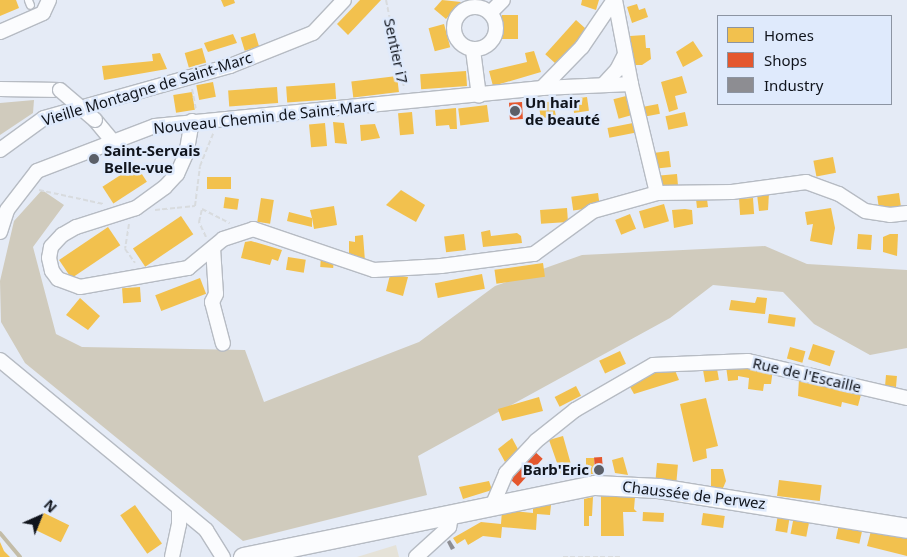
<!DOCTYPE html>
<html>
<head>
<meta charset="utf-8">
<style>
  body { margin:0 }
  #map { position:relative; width:907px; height:557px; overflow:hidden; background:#e5ebf6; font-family:"Noto Sans",sans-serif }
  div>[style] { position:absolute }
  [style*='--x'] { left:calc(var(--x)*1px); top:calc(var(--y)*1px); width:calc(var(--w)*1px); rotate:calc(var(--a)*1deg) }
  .green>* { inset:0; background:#e5e2d8 }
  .forest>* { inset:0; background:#d0cbbd }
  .homes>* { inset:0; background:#f2c14e; transform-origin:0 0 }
  .shops>* { inset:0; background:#e4572e; transform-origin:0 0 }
  .industry>* { inset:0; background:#8d8d92 }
  .stream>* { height:4px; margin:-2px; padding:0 2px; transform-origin:2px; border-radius:2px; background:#c3bca7 }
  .path>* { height:2px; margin-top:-1px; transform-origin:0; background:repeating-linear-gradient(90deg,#d8dbde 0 5px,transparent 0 7.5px) }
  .roads { filter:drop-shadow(1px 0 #b6bbc3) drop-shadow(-1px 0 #b6bbc3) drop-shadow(0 1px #b6bbc3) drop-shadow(0 -1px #b6bbc3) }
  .service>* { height:7px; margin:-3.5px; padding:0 3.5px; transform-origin:3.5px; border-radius:3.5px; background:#fbfcfe }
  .minor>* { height:14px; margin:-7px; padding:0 7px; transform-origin:7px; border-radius:7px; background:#fbfcfe }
  .minor>.ring { margin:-7px; padding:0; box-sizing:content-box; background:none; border:14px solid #fbfcfe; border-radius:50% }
  .secondary>* { height:19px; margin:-9.5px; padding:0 9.5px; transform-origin:9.5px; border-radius:9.5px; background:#fbfcfe }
  .bridges { filter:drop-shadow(1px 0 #b6bbc3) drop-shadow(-1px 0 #b6bbc3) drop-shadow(0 1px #b6bbc3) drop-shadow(0 -1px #b6bbc3) }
  .minor-bridge>* { height:14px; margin:-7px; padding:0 7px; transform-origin:7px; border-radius:7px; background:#fbfcfe }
  .dots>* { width:14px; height:14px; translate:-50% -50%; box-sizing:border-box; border:2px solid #dfeafc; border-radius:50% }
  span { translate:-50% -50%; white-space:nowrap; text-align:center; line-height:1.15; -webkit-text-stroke:5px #dfeafc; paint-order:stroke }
  .street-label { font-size:15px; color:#10141c }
  .poi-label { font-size:15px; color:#10141c; font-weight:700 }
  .left { translate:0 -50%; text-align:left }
  .right { translate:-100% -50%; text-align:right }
  .legend { position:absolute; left:717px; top:15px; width:175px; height:90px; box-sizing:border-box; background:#dfeafc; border:1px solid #8c94a2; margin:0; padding:6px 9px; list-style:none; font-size:15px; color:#10141c }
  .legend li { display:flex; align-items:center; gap:10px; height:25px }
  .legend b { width:25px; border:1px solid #8c94a2 }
  .north { position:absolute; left:15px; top:492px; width:50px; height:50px; -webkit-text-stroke:4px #dfeafc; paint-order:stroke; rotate:44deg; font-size:14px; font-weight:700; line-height:20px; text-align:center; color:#10141c }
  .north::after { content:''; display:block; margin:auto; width:18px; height:22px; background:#10141c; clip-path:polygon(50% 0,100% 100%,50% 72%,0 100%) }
</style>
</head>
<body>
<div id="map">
  <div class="green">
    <i style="clip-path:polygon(396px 545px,399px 557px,357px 557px)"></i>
  </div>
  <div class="forest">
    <i style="clip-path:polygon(34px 100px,33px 113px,0 135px,0 103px)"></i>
    <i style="clip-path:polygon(42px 190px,64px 205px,33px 247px,56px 334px,82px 347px,245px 350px,264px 402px,419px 342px,495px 286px,582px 255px,765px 246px,807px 264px,907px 270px,907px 348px,870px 355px,814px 324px,783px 292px,713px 285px,670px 318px,418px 456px,427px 495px,243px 541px,25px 363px,1px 322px,0 281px,14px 221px)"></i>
  </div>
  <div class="homes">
    <i style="clip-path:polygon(0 0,16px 0,19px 8px,0 16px)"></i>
    <i style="clip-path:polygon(221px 0,234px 0,235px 3px,224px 7px)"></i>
    <i style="clip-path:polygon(360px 0,381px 0,348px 35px,337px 24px)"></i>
    <i style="clip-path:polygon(442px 0,461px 2px,446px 19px,434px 9px)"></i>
    <i style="clip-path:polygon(582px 0,599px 0,596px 10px,581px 5px)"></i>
    <i style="clip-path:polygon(637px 4px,639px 10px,645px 8px,648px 17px,632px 23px,627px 7px)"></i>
    <i style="left:502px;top:15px;width:16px;height:24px"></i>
    <i style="left:576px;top:20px;width:15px;height:46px;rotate:42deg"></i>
    <i style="left:444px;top:24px;width:24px;height:16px;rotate:75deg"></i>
    <i style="left:255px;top:33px;width:14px;height:15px;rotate:73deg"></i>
    <i style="clip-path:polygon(233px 34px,237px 43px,208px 52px,206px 48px,204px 43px)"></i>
    <i style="clip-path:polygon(645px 35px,646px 48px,650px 48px,651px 59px,642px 65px,633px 65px,630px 36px)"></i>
    <i style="clip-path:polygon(693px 41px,703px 56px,683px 67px,676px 52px)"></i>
    <i style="left:202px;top:48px;width:15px;height:18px;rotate:74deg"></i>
    <i style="clip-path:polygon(534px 51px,541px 72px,493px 86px,489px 71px,527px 62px,525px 53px)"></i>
    <i style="clip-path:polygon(160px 53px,167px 69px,104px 80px,102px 66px,153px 61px,152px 54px)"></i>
    <i style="left:466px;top:71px;width:15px;height:46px;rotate:86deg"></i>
    <i style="left:397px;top:76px;width:16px;height:46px;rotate:83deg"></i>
    <i style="clip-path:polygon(682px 76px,687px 93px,675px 96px,678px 109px,669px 112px,661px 82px)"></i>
    <i style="left:213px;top:82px;width:15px;height:17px;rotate:79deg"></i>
    <i style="left:335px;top:83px;width:16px;height:49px;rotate:86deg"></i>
    <i style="left:277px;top:87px;width:16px;height:49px;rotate:86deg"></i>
    <i style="left:192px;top:92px;width:18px;height:19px;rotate:81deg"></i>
    <i style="left:626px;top:96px;width:20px;height:13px;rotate:75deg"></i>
    <i style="left:587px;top:97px;width:14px;height:15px;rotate:82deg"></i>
    <i style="left:553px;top:101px;width:15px;height:15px;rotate:79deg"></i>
    <i style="left:658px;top:104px;width:10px;height:16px;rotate:79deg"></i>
    <i style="left:487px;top:105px;width:17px;height:29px;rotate:83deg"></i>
    <i style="clip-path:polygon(456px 108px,457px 129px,450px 129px,449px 125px,436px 126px,435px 110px)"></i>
    <i style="left:412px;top:112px;width:22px;height:14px;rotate:85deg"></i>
    <i style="left:685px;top:112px;width:14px;height:20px;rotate:78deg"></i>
    <i style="clip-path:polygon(333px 122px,344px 123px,347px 144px,335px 143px)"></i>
    <i style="left:325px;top:123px;width:23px;height:16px;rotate:85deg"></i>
    <i style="left:633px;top:123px;width:10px;height:26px;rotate:79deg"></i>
    <i style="clip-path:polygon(375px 124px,380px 138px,361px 141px,360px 125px)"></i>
    <i style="left:669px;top:151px;width:16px;height:14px;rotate:83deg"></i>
    <i style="left:833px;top:157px;width:16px;height:20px;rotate:79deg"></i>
    <i style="left:136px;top:165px;width:20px;height:40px;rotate:57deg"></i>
    <i style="left:677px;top:174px;width:11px;height:20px;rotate:85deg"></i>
    <i style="left:231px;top:177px;width:12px;height:24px;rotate:90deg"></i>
    <i style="clip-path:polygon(401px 190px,425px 205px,416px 222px,386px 205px)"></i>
    <i style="left:598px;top:193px;width:14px;height:27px;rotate:82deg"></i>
    <i style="clip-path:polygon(769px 193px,768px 210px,759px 211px,757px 194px)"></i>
    <i style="left:899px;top:193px;width:15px;height:22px;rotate:82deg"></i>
    <i style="left:225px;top:197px;width:14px;height:11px;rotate:8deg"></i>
    <i style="left:261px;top:198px;width:13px;height:24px;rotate:9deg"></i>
    <i style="left:753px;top:198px;width:16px;height:14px;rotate:86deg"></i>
    <i style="clip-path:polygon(696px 199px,707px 199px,708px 207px,697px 208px)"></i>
    <i style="left:664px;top:204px;width:18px;height:26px;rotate:74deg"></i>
    <i style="clip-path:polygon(334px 206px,337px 225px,314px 229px,312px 218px,312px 227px,287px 221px,289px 212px,312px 218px,310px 210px)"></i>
    <i style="left:567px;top:208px;width:14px;height:27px;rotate:86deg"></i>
    <i style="clip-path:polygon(831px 208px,835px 228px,832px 245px,810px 241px,813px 224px,807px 225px,805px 212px)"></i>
    <i style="clip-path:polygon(685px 209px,692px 210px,693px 224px,674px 228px,672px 210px)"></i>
    <i style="left:630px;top:214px;width:16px;height:16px;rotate:68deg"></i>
    <i style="left:181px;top:216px;width:22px;height:58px;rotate:56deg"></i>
    <i style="left:108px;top:227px;width:22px;height:59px;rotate:56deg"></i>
    <i style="clip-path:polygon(490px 230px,491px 236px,517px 233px,521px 236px,522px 243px,483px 247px,481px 232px)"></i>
    <i style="left:464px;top:234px;width:16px;height:20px;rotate:83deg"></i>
    <i style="left:858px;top:234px;width:14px;height:15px;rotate:4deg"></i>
    <i style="clip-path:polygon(890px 234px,898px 234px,897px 256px,883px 252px,883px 237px)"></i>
    <i style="clip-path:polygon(363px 235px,365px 261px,349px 260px,349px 241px,355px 242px,355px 236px)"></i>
    <i style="clip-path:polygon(251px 241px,282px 250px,278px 261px,272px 259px,270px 265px,241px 258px,245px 242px)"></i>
    <i style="left:321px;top:256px;width:13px;height:11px;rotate:4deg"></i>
    <i style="left:288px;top:257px;width:18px;height:13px;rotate:9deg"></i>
    <i style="left:543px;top:263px;width:14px;height:49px;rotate:82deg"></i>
    <i style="left:482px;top:274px;width:15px;height:48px;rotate:79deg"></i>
    <i style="clip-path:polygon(390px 275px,408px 277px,403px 296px,386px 291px)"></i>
    <i style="left:200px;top:278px;width:17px;height:48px;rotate:69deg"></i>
    <i style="left:140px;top:287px;width:15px;height:18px;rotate:86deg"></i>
    <i style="clip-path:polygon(757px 297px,767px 298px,765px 314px,729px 310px,731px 300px,755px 303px)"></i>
    <i style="clip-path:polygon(80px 298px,100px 316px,88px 330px,66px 315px)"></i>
    <i style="left:769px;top:314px;width:27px;height:9px;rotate:8deg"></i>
    <i style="left:813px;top:344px;width:23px;height:16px;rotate:18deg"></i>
    <i style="left:790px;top:347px;width:16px;height:12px;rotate:15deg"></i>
    <i style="left:620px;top:351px;width:14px;height:23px;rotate:65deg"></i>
    <i style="left:716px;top:363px;width:17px;height:14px;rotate:80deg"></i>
    <i style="clip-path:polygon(726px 366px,773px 369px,771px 384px,764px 384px,763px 391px,748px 389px,749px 378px,738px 376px,738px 380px,728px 381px)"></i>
    <i style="clip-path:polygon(674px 368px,679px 380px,634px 394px,629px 385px,657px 372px)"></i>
    <i style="left:886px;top:375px;width:11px;height:11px;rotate:5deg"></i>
    <i style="clip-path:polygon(799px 379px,862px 391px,858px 406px,842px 402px,841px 407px,798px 396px)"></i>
    <i style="left:576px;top:386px;width:11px;height:24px;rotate:63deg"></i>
    <i style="clip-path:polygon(539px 397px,543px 411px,502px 421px,498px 409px)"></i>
    <i style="clip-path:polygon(706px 398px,718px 446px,706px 449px,707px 458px,693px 462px,680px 404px)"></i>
    <i style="clip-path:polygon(563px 436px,574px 475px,562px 477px,549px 440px)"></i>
    <i style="clip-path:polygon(512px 438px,519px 451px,505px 462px,498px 449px)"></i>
    <i style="clip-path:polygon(623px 457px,628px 475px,615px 473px,612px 460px)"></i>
    <i style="left:586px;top:458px;width:8px;height:16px"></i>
    <i style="left:657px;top:463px;width:21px;height:16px;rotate:5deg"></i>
    <i style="clip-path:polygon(711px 469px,723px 469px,726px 481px,723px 488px,711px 487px)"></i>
    <i style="left:779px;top:480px;width:43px;height:16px;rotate:7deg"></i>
    <i style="clip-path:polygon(489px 481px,492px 490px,463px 499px,459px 487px)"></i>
    <i style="clip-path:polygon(601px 496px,635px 497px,634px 509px,637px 512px,623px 512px,624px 536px,601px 536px)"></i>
    <i style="clip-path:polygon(593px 497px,592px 516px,589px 516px,589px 526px,584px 526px,584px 499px)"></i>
    <i style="clip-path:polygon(533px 503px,551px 505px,550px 515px,537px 514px,536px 530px,502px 527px,501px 538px,483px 536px,468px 545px,465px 539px,457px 544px,453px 538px,481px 522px,501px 524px,502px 510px,533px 513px)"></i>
    <i style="left:135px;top:505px;width:47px;height:18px;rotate:55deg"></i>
    <i style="left:643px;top:512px;width:21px;height:9px;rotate:3deg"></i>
    <i style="left:44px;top:513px;width:28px;height:19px;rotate:26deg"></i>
    <i style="left:703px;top:513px;width:22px;height:12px;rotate:8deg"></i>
    <i style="left:778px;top:514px;width:12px;height:17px;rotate:9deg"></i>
    <i style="left:794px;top:516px;width:16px;height:18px;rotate:11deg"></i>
    <i style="left:839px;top:524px;width:24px;height:15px;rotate:12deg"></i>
    <i style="clip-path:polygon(871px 531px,907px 539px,907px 556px,867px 546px)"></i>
    <i style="clip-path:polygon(0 542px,4px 551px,10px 557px,0 557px)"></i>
  </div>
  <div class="shops">
    <i style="left:522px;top:102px;width:17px;height:13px;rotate:87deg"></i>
    <i style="left:533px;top:450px;width:13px;height:37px;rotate:42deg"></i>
    <i style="left:602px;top:457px;width:16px;height:8px;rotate:86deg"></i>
  </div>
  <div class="industry">
    <i style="clip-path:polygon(450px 540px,455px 548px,451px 550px,447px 542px)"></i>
  </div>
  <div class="stream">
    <i style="--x:0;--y:533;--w:31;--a:50"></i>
  </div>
  <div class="path">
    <i style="--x:386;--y:0;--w:90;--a:78.4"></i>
    <i style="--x:192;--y:89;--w:20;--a:79"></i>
    <i style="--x:39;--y:190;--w:66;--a:12.3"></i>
    <i style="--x:155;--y:210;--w:40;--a:-5.7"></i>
    <i style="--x:195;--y:206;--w:40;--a:-82.9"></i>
    <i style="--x:200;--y:166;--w:35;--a:-68"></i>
    <i style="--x:129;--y:224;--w:25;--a:99"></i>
    <i style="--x:125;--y:249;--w:17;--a:54"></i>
    <i style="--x:206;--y:237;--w:17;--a:-115"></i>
    <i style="--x:199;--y:222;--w:13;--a:-77"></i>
    <i style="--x:202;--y:209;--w:31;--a:27"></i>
    <i style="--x:563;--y:557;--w:58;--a:0"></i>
  </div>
  <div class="roads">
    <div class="service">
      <i style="--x:28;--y:0;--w:5;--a:68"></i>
    </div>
    <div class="minor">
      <i style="--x:615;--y:0;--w:86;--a:79.2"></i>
      <i style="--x:631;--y:84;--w:112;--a:76.6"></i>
      <i class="ring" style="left:454px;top:7px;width:28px;height:28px"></i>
      <i style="--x:490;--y:13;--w:18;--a:-45"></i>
      <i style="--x:0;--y:32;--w:47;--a:-23.8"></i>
      <i style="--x:43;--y:13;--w:14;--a:-65"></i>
      <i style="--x:473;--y:50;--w:46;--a:82.6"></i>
      <i style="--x:603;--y:85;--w:21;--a:-47"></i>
      <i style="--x:617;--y:70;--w:18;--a:-63"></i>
      <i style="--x:542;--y:88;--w:57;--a:-45.7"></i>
      <i style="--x:582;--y:47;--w:57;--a:-55.8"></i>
      <i style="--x:0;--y:89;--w:60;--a:1"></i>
      <i style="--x:95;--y:120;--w:26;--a:50"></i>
      <i style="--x:192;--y:121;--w:34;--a:100"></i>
      <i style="--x:186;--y:154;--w:22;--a:114"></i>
      <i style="--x:177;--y:174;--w:18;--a:133"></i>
      <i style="--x:165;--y:187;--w:36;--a:144"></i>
      <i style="--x:136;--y:208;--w:63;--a:162.4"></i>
      <i style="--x:76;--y:227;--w:16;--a:150"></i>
      <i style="--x:62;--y:235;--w:16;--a:133"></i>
      <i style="--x:51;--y:247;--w:11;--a:100"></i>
      <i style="--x:49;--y:258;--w:13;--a:77"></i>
      <i style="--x:52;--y:271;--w:10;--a:53"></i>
      <i style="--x:58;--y:279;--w:23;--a:20"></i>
      <i style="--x:80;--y:287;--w:110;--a:-10"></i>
      <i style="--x:188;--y:268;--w:45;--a:-39.6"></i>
      <i style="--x:223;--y:239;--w:32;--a:-18"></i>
      <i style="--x:253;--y:229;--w:128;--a:18.7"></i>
      <i style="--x:374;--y:270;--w:67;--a:-3.4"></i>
      <i style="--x:441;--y:266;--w:94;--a:-7.4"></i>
      <i style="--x:534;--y:254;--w:73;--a:-36.1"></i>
      <i style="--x:593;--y:211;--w:66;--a:-15.7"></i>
      <i style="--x:657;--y:193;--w:75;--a:-0.8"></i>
      <i style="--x:732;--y:192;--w:75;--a:-7.7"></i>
      <i style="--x:806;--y:182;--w:35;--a:20"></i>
      <i style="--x:839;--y:194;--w:31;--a:33"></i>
      <i style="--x:865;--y:211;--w:25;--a:9"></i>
      <i style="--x:890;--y:215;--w:17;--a:-7"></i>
      <i style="--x:0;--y:150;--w:54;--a:-36"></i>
      <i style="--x:44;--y:118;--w:193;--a:-15.6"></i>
      <i style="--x:230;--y:66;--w:89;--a:-21.7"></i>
      <i style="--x:313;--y:33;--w:45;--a:-46.8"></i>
      <i style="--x:0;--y:232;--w:23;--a:-72"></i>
      <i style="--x:7;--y:210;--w:49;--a:-52.4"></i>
      <i style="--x:37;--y:171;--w:126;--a:-20.9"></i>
      <i style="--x:155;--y:126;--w:389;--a:-5.6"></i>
      <i style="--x:542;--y:88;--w:89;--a:-2.6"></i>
      <i style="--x:213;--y:248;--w:46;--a:86.3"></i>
      <i style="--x:216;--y:294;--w:9;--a:117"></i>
      <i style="--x:212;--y:302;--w:43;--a:75.3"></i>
      <i style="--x:0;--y:360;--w:267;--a:39.5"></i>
      <i style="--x:206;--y:530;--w:32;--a:58"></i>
      <i style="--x:493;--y:504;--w:34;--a:-67"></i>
      <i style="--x:506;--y:473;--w:44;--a:-46.8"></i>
      <i style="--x:536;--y:441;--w:50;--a:-38.5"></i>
      <i style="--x:575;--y:410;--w:90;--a:-30"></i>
      <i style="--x:653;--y:365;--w:95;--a:-2.4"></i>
      <i style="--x:748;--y:361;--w:163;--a:13.1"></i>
      <i style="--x:172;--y:557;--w:34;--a:-78"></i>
      <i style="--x:179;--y:524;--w:16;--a:-90"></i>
      <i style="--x:416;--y:557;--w:45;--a:-42.3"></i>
      <i style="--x:449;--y:527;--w:14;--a:-78"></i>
    </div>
    <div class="secondary">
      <i style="--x:243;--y:557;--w:359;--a:-11.6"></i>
      <i style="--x:595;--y:485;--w:63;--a:2.7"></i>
      <i style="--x:658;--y:488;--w:252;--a:9.1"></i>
    </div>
  </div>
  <div class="bridges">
    <div class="minor-bridge">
      <i style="--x:60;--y:90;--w:46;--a:40.6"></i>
    </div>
  </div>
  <div class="dots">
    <i style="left:515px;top:111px;background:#5b5f68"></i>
    <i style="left:94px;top:159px;background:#5b5f68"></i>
    <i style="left:599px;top:470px;background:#5b5f68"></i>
  </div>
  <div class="street-label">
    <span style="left:396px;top:51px;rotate:78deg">Sentier i7</span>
    <span style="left:147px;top:89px;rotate:-17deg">Vieille Montagne de Saint-Marc</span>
    <span style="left:264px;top:117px;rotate:-6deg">Nouveau Chemin de Saint-Marc</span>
    <span style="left:807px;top:375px;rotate:13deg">Rue de l'Escaille</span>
    <span style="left:694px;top:495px;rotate:7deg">Chaussée de Perwez</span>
  </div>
  <div class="poi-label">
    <span class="left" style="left:525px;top:111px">Un hair<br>de beauté</span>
    <span class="left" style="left:104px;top:159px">Saint-Servais<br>Belle-vue</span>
    <span class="right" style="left:589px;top:470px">Barb'Eric</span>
  </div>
  <ul class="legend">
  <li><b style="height:14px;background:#f2c14e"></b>Homes</li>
  <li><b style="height:14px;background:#e4572e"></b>Shops</li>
  <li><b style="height:14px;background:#8d8d92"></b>Industry</li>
  </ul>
  <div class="north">N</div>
</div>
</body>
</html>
